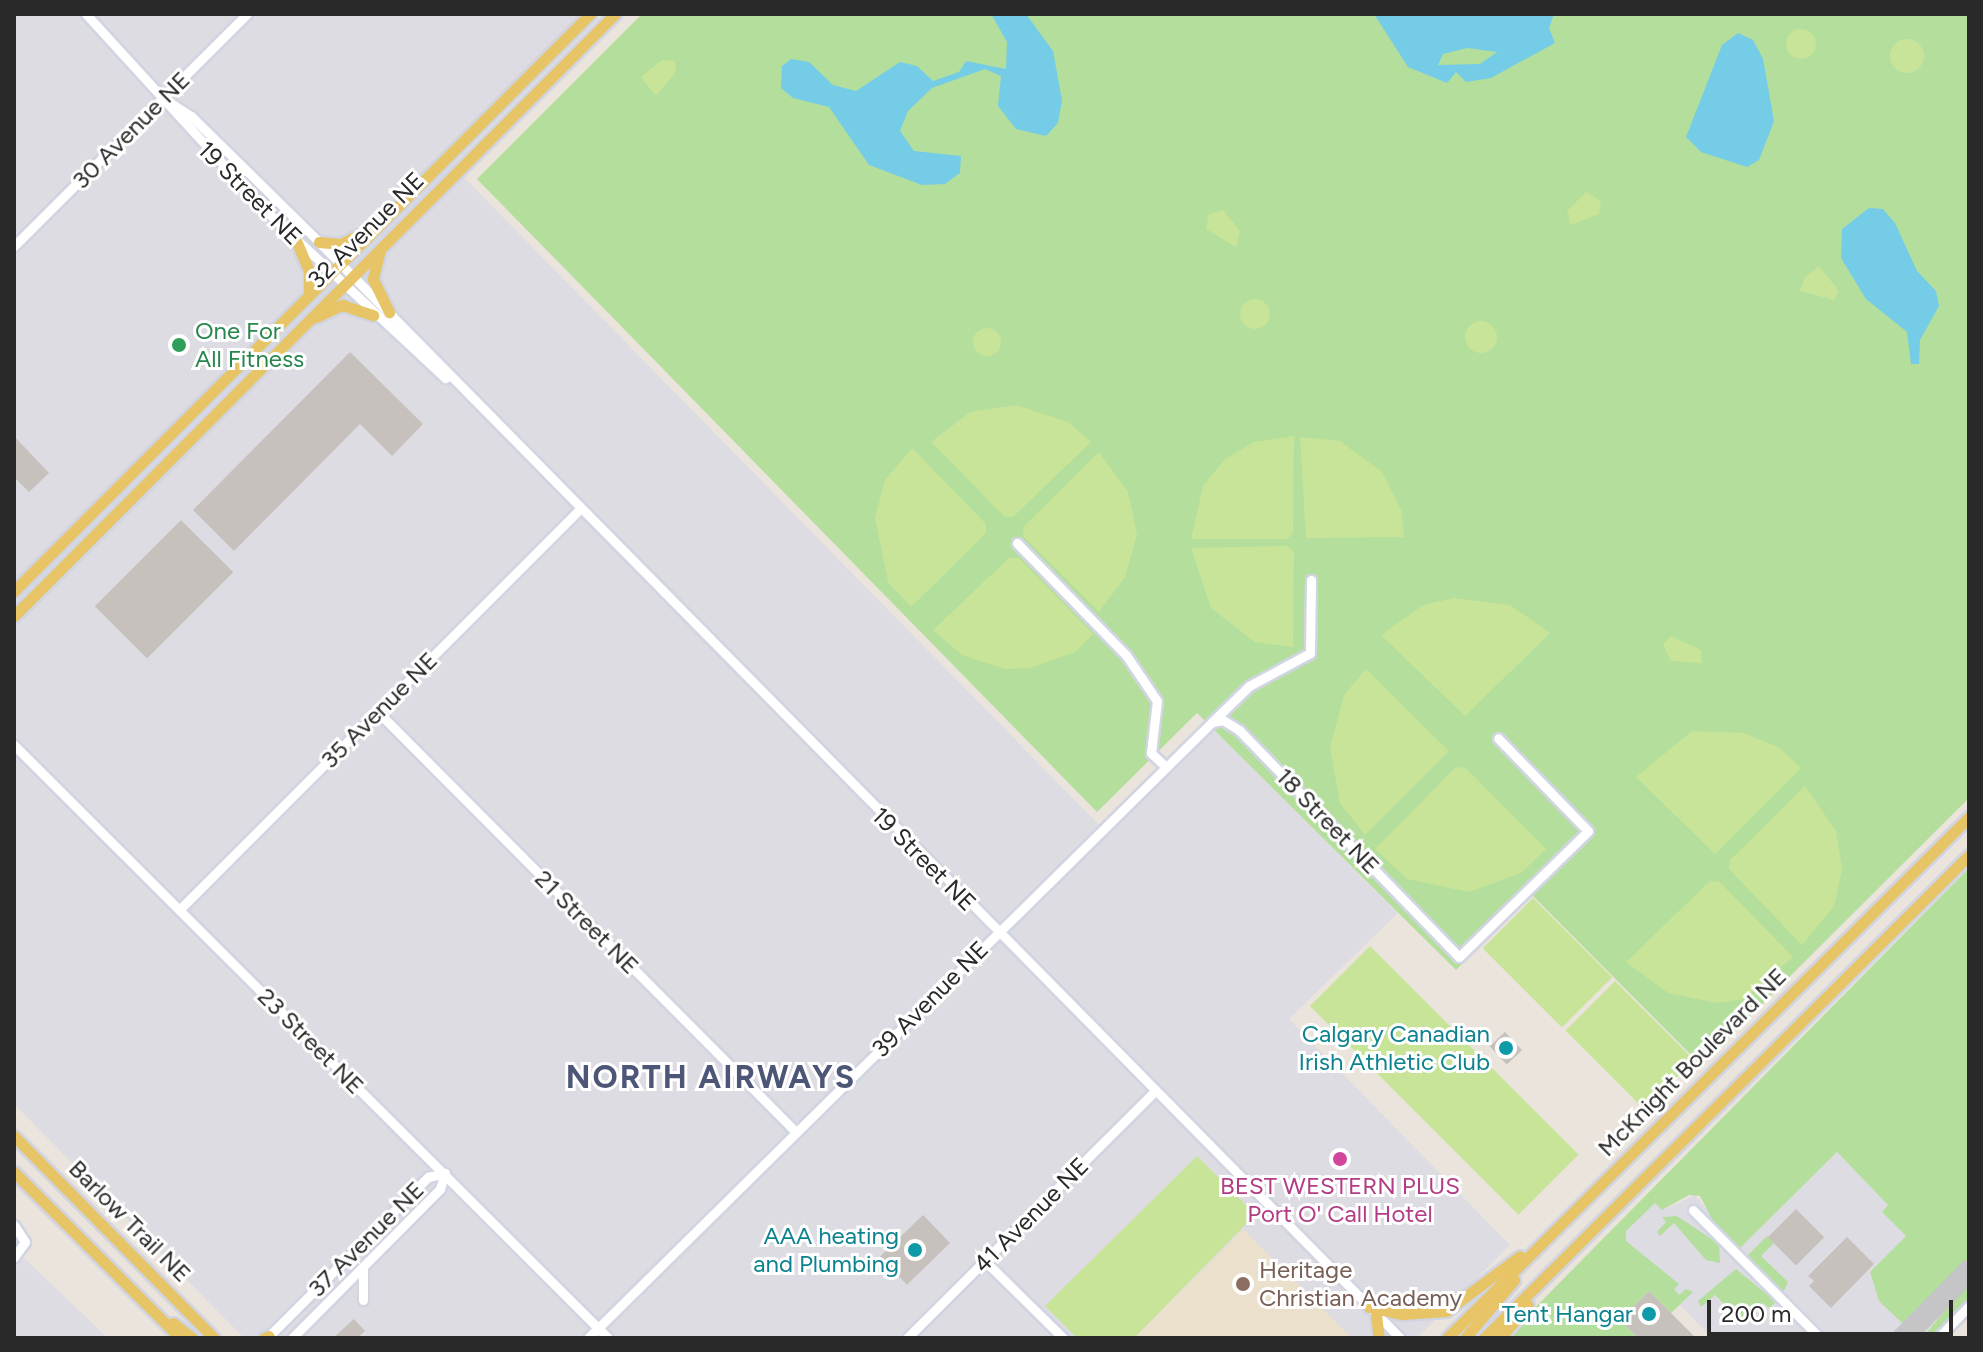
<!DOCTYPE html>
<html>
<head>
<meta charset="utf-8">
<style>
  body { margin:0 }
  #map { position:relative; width:1983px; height:1352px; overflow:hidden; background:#ebe4dc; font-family:Figtree,sans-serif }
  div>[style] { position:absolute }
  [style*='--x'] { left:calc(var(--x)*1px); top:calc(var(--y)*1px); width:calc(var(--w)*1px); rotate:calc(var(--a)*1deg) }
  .industrial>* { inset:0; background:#dedce3 }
  .education>* { inset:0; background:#ebe0cc }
  .green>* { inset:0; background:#b4de9c }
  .pitch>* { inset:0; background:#c7e498; transform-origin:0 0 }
  .round { border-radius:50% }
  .water>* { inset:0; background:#75cce6 }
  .taxiway>* { height:22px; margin:-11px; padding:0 11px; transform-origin:11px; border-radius:11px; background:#c5c4c7 }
  .building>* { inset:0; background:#c6c1bc; transform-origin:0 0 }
  .roads { filter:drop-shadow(2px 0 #d1d5e1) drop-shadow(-2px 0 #d1d5e1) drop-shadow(0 2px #d1d5e1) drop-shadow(0 -2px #d1d5e1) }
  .minor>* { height:9px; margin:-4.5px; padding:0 4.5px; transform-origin:4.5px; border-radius:4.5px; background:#fff }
  .major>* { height:11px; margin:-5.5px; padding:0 5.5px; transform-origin:5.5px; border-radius:5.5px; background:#e7c465 }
  .dots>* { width:22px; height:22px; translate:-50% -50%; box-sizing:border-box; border:4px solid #fff; border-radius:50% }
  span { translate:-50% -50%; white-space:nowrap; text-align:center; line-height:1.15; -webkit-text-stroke:6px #fff; paint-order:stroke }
  .street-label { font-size:24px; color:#292929 }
  .leisure-label { font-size:24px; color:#27864d }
  .left { translate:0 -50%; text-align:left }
  .culture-label { font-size:24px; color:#0d838f }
  .right { translate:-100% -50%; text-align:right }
  .hotel-label { font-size:24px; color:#b23c85 }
  .education-label { font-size:24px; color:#785e54 }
  .district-label { font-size:32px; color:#4d5677; font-weight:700; letter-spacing:2px }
  .frame { position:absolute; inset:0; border:16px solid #292929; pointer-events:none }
  .scale { position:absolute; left:1707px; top:1300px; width:246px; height:36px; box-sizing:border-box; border:4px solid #292929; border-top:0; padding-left:10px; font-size:24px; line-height:28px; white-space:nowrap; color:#292929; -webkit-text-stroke:6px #fff; paint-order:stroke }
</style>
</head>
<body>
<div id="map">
  <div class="industrial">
    <i style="clip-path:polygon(14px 14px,582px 14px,443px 156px,1107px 833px,1212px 728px,1398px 913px,1289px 1019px,1510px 1245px,1417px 1338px,244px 1338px,14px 1104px)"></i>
    <i style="clip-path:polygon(1837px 1152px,1889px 1206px,1882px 1212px,1906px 1236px,1870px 1272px,1924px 1309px,1944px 1338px,1712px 1338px,1612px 1236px,1650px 1197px,1663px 1210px,1695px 1195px,1739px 1249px)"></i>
    <i style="clip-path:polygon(24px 1258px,108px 1338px,14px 1338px,14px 1268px)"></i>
  </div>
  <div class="education">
    <i style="clip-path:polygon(1243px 1229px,1352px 1338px,1134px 1338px)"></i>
  </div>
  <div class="green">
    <i style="clip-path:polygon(642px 14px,1969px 14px,1969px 798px,1701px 1065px,1532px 895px,1456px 970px,1197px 713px,1097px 812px,477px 179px)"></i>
    <i style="clip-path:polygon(1969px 868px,1969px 1261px,1924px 1309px,1903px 1324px,1879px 1301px,1870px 1272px,1906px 1236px,1882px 1212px,1888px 1205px,1837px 1152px,1739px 1249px,1716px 1227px,1700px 1196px,1689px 1195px,1662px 1210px,1655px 1203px,1626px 1231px,1626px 1241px,1679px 1284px,1674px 1289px,1679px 1295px,1686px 1289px,1693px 1292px,1671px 1313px,1649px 1291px,1620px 1320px,1638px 1338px,1505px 1338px)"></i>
    <i style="clip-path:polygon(1677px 1216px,1719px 1244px,1720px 1263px,1706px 1260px,1674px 1223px,1660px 1236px,1657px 1232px,1666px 1222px,1662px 1217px)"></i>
    <i style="clip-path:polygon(1767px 1236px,1774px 1243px,1761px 1256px,1788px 1282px,1783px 1293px,1746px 1257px)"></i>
    <i style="clip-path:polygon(1736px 1269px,1776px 1302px,1769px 1308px,1763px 1303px,1750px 1316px,1754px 1321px,1744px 1324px,1715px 1295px,1701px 1307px,1698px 1301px)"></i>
    <i style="clip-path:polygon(1969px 1282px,1969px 1300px,1931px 1338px,1922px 1338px)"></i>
  </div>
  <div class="pitch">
    <i class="round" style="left:1786px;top:29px;width:30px;height:30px"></i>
    <i class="round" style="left:1890px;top:39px;width:34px;height:34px"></i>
    <i style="clip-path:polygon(662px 60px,675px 61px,676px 72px,656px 96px,641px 77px)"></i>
    <i style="clip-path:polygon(1586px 192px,1601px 201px,1599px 214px,1571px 225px,1567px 211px)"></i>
    <i style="clip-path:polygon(1223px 210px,1240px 231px,1236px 247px,1206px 229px,1209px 214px)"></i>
    <i style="clip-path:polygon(1819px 266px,1839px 291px,1834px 300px,1800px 291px,1805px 277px)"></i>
    <i class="round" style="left:1240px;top:299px;width:30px;height:30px"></i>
    <i class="round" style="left:1465px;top:321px;width:32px;height:32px"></i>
    <i class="round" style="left:973px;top:328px;width:28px;height:28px"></i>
    <i style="clip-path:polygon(1016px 405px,1068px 422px,1091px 442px,1013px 517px,1005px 517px,931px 442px,970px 412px)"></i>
    <i style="clip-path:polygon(1294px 436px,1293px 534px,1287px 539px,1191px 539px,1203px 486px,1225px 459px,1254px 442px)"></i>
    <i style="clip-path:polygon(1300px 437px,1340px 441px,1382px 472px,1401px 510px,1404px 537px,1306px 538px)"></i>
    <i style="clip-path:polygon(912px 448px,986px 524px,986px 533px,911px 607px,888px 582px,875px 518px,885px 480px)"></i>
    <i style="clip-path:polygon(1099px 452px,1128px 492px,1137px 535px,1125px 577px,1099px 612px,1023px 536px,1024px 526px)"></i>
    <i style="clip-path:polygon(1288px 546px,1294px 552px,1293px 647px,1255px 642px,1211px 608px,1191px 548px)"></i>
    <i style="clip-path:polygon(1009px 558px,1019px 558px,1093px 634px,1075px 652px,1030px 668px,1005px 669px,962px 655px,933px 630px)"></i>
    <i style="clip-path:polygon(1454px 598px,1510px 605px,1550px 633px,1465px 716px,1381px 635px,1423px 605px)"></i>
    <i style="clip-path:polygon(1671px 636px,1701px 650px,1702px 663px,1671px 661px,1663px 645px)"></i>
    <i style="clip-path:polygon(1366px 669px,1449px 751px,1365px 835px,1340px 803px,1330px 748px,1344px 695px)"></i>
    <i style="clip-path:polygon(1692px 731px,1744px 733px,1780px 748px,1801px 768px,1715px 854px,1636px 777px)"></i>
    <i style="clip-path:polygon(1456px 767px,1466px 768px,1546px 849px,1521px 873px,1469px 892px,1407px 879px,1375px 849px)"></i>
    <i style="clip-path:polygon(1805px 786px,1836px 831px,1842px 869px,1834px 906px,1802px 945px,1729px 869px,1730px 860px)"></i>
    <i style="clip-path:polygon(1710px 881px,1720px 882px,1793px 957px,1744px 999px,1716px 1003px,1668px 993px,1626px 962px)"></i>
    <i style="left:1533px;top:898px;width:112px;height:71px;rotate:45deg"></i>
    <i style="left:1370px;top:946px;width:295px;height:85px;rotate:45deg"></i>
    <i style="left:1615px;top:981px;width:112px;height:70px;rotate:45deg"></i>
    <i style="clip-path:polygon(1197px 1156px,1254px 1213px,1251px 1219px,1134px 1338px,1077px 1338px,1045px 1306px)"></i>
  </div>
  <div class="water">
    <i style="clip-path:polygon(991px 14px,1026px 14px,1053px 51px,1062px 100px,1058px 123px,1046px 136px,1016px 129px,998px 106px,1001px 76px,985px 69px,932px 88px,908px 111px,900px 131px,914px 151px,961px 156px,960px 173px,945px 184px,922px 185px,869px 165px,829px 107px,793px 98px,781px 88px,782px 66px,791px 59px,809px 62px,833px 85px,856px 91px,900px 62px,917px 66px,933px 81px,959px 72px,966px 61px,1006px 69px,1007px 42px)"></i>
    <i style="clip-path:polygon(evenodd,1374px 14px,1554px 14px,1549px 28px,1555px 43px,1491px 78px,1466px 82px,1456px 72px,1447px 83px,1408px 67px,1374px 14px,1467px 48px,1497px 52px,1480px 64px,1438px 65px,1443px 54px,1467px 48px)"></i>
    <i style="clip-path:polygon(1738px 33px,1753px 40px,1763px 59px,1774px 121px,1759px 160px,1747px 167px,1701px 152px,1686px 137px,1722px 45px)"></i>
    <i style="clip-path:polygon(1869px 208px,1883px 209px,1895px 223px,1917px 271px,1936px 291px,1939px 306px,1920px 340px,1919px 364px,1911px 364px,1907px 332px,1866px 299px,1841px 258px,1842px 229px)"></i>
  </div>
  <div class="taxiway">
    <i style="--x:1903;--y:1338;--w:94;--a:-45.4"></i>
  </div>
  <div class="building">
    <i style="clip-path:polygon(350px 352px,423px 424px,392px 456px,360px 424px,234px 551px,193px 510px)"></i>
    <i style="clip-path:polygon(14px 436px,49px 473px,29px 492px,14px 477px)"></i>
    <i style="left:181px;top:520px;width:74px;height:122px;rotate:45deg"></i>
    <i style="left:1505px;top:1032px;width:25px;height:21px;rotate:47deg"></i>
    <i style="left:1796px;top:1209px;width:40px;height:40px;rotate:45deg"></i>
    <i style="left:923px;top:1215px;width:39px;height:60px;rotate:46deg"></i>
    <i style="clip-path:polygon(1847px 1237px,1874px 1264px,1831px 1308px,1809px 1286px,1814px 1281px,1808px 1276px)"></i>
    <i style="clip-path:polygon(1649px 1291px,1696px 1338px,1638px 1338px,1620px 1320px)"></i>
    <i style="clip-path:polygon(354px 1319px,365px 1331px,357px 1338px,333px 1338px)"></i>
  </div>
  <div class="roads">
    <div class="minor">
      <i style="--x:86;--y:14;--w:264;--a:47.6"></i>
      <i style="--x:264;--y:209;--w:248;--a:43"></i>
      <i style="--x:163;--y:98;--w:33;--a:33"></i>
      <i style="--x:191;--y:116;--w:180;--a:44.5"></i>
      <i style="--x:319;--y:242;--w:1539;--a:45.39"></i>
      <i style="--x:14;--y:246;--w:329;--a:-44.9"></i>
      <i style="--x:1017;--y:543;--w:156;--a:45.8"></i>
      <i style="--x:1126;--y:655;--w:55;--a:56"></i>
      <i style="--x:1157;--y:701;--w:52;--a:96.6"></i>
      <i style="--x:1151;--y:753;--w:19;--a:43"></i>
      <i style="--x:378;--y:712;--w:593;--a:45.14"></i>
      <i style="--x:1212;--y:722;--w:52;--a:-44.2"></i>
      <i style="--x:1249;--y:686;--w:69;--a:-28.4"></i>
      <i style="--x:1310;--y:653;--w:73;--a:-89.2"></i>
      <i style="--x:14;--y:745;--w:839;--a:44.95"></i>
      <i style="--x:180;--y:909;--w:564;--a:-45"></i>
      <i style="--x:1693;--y:1210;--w:180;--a:45.2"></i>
      <i style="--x:14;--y:1225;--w:20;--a:57"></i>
      <i style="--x:25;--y:1242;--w:19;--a:126"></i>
      <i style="--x:985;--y:1261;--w:110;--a:44.6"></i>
      <i style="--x:363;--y:1269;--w:31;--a:90"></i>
      <i style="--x:267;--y:1338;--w:228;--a:-45"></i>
      <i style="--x:428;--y:1177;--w:17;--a:-13"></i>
      <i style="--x:292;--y:1338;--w:210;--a:-45.2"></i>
      <i style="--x:440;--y:1189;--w:17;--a:-73"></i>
      <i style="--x:588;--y:1338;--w:877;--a:-44.63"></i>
      <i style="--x:1212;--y:722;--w:11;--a:-10"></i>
      <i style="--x:1223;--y:720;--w:19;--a:32"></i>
      <i style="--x:1239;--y:730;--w:316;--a:45.9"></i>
      <i style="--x:1459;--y:957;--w:180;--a:-44.3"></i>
      <i style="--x:1588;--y:831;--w:129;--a:-134.1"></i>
      <i style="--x:907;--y:1338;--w:350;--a:-44.9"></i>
      <i style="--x:1938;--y:1338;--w:45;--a:-45.9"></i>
    </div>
    <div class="major">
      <i style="--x:295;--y:238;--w:36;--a:67"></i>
      <i style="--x:309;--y:271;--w:24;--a:90"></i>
      <i style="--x:319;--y:242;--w:22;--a:5"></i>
      <i style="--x:341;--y:244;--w:36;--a:-27"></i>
      <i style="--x:380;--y:250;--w:30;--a:104"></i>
      <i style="--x:373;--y:279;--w:37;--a:64"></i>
      <i style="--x:316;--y:317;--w:29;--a:-25"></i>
      <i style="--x:342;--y:305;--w:33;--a:18"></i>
      <i style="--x:14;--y:591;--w:815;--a:-45.05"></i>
      <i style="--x:14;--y:616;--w:851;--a:-45.05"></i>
      <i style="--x:14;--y:1136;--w:284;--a:45.3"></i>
      <i style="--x:14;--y:1172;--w:235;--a:45"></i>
      <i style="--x:1369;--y:1307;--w:35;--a:12"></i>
      <i style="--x:1403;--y:1314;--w:43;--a:-4"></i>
      <i style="--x:1446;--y:1311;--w:92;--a:-36.6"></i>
      <i style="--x:1376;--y:1315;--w:23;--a:83"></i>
      <i style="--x:173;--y:1323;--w:24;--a:38"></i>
      <i style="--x:264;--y:1338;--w:5;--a:-22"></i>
      <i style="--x:1447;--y:1338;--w:738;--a:-44.95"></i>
      <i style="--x:1465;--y:1338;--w:76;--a:-49.8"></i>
      <i style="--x:1484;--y:1338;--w:684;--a:-44.88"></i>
      <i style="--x:1500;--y:1338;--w:43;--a:-49.7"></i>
    </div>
  </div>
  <div class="dots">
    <i style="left:179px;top:345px;background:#2e9e5b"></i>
    <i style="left:1506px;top:1048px;background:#0f9aa8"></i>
    <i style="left:1340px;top:1159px;background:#d1479c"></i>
    <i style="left:915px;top:1250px;background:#0f9aa8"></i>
    <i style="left:1243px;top:1284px;background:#8d6e63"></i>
    <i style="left:1649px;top:1314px;background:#0f9aa8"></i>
  </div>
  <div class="street-label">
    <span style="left:131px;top:130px;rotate:-45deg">30 Avenue NE</span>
    <span style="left:250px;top:193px;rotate:45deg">19 Street NE</span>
    <span style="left:366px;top:230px;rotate:-45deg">32 Avenue NE</span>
    <span style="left:379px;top:710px;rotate:-45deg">35 Avenue NE</span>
    <span style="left:1328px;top:821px;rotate:46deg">18 Street NE</span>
    <span style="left:924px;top:859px;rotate:45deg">19 Street NE</span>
    <span style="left:587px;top:922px;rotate:45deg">21 Street NE</span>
    <span style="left:930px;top:999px;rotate:-45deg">39 Avenue NE</span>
    <span style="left:311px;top:1041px;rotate:45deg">23 Street NE</span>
    <span style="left:1692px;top:1062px;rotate:-45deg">McKnight Boulevard NE</span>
    <span style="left:1031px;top:1215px;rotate:-45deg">41 Avenue NE</span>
    <span style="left:130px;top:1221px;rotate:45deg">Barlow Trail NE</span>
    <span style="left:366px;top:1239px;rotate:-45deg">37 Avenue NE</span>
  </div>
  <div class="leisure-label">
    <span class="left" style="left:195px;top:345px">One For<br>All Fitness</span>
  </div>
  <div class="culture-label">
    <span class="right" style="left:1490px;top:1048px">Calgary Canadian<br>Irish Athletic Club</span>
    <span class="right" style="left:899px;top:1250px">AAA heating<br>and Plumbing</span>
    <span class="right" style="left:1633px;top:1314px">Tent Hangar</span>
  </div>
  <div class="hotel-label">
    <span style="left:1340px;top:1200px">BEST WESTERN PLUS<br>Port O' Call Hotel</span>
  </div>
  <div class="education-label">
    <span class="left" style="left:1259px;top:1284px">Heritage<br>Christian Academy</span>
  </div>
  <div class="district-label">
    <span style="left:711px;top:1077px">NORTH AIRWAYS</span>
  </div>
  <div class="frame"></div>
  <div class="scale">200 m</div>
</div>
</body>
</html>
